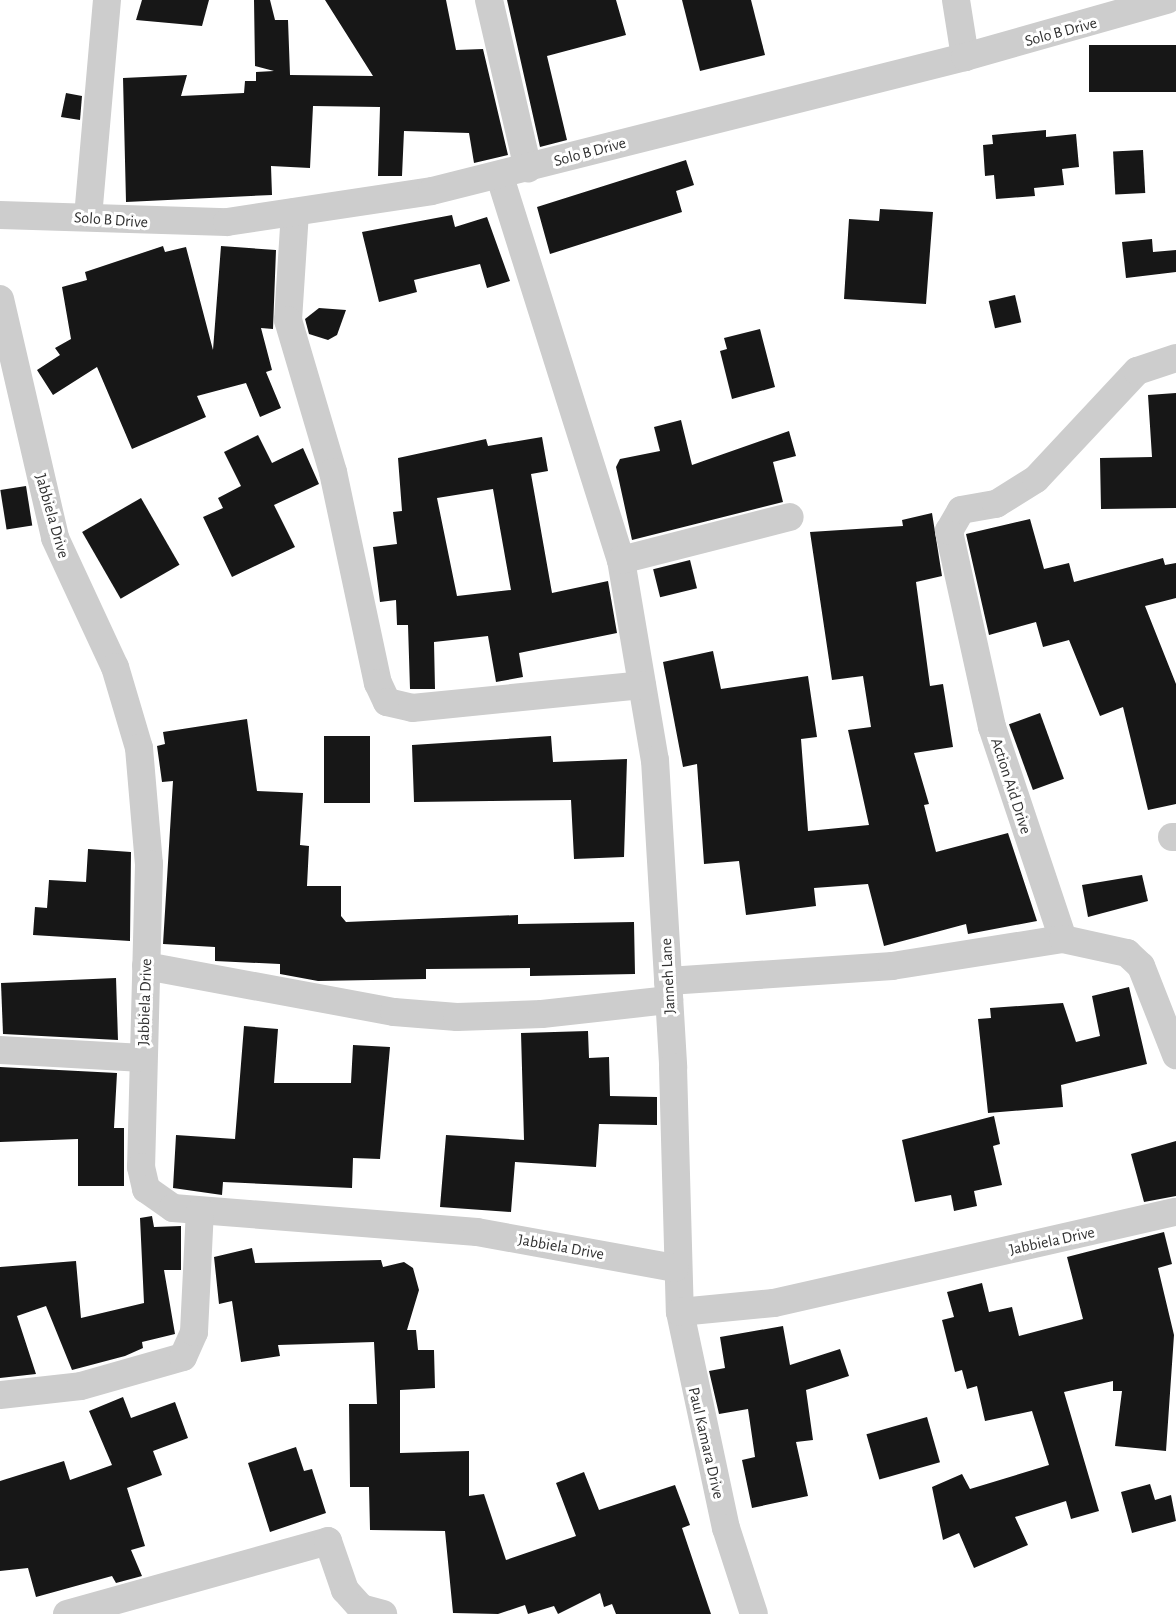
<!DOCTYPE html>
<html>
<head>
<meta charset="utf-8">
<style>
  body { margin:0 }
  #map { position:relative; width:1176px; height:1614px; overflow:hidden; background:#fff; font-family:"Alegreya Sans",sans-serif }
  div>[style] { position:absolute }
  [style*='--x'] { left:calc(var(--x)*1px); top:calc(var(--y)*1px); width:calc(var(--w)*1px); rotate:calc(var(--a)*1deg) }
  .building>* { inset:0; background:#171717; transform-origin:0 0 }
  .minor>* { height:28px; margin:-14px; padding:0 14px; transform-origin:14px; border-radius:14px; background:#cdcdcd }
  span { translate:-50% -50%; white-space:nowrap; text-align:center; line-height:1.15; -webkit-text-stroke:6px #fff; paint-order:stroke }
  .street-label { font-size:16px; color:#303030 }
</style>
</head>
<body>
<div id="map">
  <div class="building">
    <i style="clip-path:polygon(142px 0,209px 0,202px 26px,136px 20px)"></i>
    <i style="clip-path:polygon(254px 0,270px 0,275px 20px,288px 20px,290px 75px,373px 76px,325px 0,446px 0,456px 50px,483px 49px,508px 155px,474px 163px,469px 133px,404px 131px,402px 176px,378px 176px,380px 107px,313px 106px,310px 168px,271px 166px,272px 195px,126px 202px,123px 78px,187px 75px,181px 96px,244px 93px,245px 81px,256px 81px,256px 72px,274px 71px,255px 66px)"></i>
    <i style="clip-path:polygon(507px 0,616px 0,626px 35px,547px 56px,567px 140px,540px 147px)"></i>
    <i style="clip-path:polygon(682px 0,751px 0,765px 55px,700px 71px)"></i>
    <i style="left:1176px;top:45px;width:47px;height:87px;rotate:90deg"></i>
    <i style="clip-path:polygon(66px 93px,82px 96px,80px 120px,61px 117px)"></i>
    <i style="clip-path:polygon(1046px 130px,1046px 137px,1076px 134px,1079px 167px,1062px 169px,1064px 185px,1034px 188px,1035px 196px,996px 199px,994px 175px,985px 176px,983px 145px,993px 144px,992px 135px)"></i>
    <i style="left:1143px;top:150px;width:43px;height:30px;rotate:87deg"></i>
    <i style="clip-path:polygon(686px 160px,694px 185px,676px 191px,682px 212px,550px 254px,537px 207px)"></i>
    <i style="clip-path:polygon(880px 209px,933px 212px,926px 304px,844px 299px,849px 219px,879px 221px)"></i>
    <i style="clip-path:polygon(452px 215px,455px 227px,487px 217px,510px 281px,487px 288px,480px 264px,414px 280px,417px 292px,379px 302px,362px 232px)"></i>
    <i style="clip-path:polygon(1152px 239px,1153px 252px,1176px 250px,1176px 272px,1126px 278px,1122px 242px)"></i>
    <i style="clip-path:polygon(163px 246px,165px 252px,186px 247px,213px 350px,221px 246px,276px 250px,273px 329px,261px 328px,272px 370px,266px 372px,281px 408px,260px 417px,246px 383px,197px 396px,206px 417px,132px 449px,97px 367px,53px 395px,37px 370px,60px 355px,55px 348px,71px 339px,62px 287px,87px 280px,85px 272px)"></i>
    <i style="left:1015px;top:295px;width:28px;height:27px;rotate:77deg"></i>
    <i style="clip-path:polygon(319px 308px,346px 310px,337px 335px,328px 340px,309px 334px,305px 319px)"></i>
    <i style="clip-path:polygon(760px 329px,775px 387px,732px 399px,720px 351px,727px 349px,724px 338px)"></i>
    <i style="clip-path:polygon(1176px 393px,1176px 508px,1101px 509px,1100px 458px,1152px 457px,1148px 395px)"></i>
    <i style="clip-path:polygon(681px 420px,692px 465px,789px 431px,796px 456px,773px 462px,783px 502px,632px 540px,616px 467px,620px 459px,660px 451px,654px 427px)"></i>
    <i style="clip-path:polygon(258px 435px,272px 463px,303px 448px,319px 484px,274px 505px,295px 547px,232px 577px,203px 517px,223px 508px,218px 498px,241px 486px,224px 452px)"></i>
    <i style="clip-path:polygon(evenodd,542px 437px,548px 471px,531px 474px,552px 593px,608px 581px,617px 633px,519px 653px,523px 677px,496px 682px,488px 636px,434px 642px,435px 689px,410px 689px,408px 625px,397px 625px,396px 600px,380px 602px,373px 547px,397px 544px,393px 512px,402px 511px,398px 458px,486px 439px,488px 446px,542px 437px,493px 489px,511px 590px,457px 596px,437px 498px,493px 489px)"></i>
    <i style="left:26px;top:486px;width:40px;height:26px;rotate:81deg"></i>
    <i style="left:141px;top:498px;width:77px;height:68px;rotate:60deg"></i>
    <i style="clip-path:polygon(932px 513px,942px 576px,916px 582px,930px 686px,943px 684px,953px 747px,914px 753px,929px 804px,924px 805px,936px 852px,1008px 833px,1037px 921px,968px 934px,966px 924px,884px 946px,868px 884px,814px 888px,816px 906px,746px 915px,739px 861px,704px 864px,697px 764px,683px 767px,663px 662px,713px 651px,721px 689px,808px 676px,817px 737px,801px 739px,808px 831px,869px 825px,848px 730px,871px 727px,863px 676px,832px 680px,810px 532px,903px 526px,902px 520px)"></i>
    <i style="clip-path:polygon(1030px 519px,1044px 569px,1069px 563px,1074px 582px,1163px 558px,1165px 565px,1176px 563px,1176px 598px,1145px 606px,1176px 684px,1176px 804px,1148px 810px,1123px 707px,1100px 716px,1069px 640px,1043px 647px,1036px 622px,989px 635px,966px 534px)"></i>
    <i style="left:690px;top:560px;width:29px;height:38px;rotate:76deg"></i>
    <i style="left:1040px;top:713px;width:70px;height:33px;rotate:70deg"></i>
    <i style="clip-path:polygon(247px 719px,257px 791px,303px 793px,300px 845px,309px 846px,307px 886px,341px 886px,341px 916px,346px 922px,518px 915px,518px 924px,634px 922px,635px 974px,530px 976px,530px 968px,426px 969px,426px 979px,318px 981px,280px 974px,280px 964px,215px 961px,215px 947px,163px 944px,173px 781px,162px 782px,157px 746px,165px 744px,163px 732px)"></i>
    <i style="left:324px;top:736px;width:46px;height:67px"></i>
    <i style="clip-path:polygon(551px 736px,553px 762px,627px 759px,624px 857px,574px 859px,571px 800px,414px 802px,412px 745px)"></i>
    <i style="clip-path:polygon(88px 849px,131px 852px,130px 941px,33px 935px,35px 907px,47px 908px,49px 880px,86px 882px)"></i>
    <i style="clip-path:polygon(1142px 875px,1148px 901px,1088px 917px,1082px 885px)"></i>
    <i style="clip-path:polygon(116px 978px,118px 1040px,3px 1034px,1px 983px)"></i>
    <i style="clip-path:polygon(1129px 987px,1147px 1064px,1061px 1085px,1063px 1107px,988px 1113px,978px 1019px,991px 1018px,990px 1008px,1063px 1003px,1076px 1042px,1100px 1036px,1092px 996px)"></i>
    <i style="clip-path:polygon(244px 1026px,278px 1029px,274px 1083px,351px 1083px,353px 1045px,390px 1047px,380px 1159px,353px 1158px,352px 1188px,223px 1182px,222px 1195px,173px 1188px,176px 1135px,235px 1139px)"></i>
    <i style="clip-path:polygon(588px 1031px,589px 1058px,609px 1057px,610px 1096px,657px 1097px,657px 1125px,599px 1124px,596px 1167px,515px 1162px,511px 1212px,440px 1207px,446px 1135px,524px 1140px,521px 1033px)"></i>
    <i style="clip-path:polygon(0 1067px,117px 1073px,114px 1128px,124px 1128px,124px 1186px,78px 1186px,78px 1139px,0 1142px)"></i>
    <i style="clip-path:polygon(994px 1116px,1000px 1144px,993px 1146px,1002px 1185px,974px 1191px,977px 1206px,954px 1211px,951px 1195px,915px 1202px,902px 1140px)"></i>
    <i style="clip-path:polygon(1176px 1141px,1176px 1196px,1144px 1202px,1131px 1154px)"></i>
    <i style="clip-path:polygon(152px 1216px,154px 1227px,181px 1226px,181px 1270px,164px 1270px,175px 1334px,142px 1342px,143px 1348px,125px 1356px,72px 1370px,46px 1306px,17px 1316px,36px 1374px,0 1378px,0 1267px,76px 1261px,81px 1318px,144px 1303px,140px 1218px)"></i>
    <i style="clip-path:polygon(1164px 1232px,1172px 1264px,1158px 1268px,1174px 1335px,1166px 1451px,1115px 1446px,1122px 1391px,1113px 1391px,1113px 1381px,1064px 1392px,1099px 1511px,1071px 1519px,1066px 1501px,1015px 1517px,1028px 1545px,974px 1568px,959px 1533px,943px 1540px,932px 1487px,962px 1474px,970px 1489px,1049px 1465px,1032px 1411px,985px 1421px,977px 1386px,967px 1389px,962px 1370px,955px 1372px,942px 1320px,954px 1317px,947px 1292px,982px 1283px,989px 1312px,1012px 1307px,1019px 1336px,1083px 1319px,1067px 1257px)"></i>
    <i style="clip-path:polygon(252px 1248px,255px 1263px,381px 1260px,383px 1267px,404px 1262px,413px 1268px,419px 1290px,407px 1330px,416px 1330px,418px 1350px,434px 1350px,435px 1388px,400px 1390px,400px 1453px,469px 1451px,469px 1496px,484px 1494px,506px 1560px,576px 1536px,556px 1483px,584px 1472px,599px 1510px,675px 1485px,690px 1525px,682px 1528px,711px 1614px,616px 1614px,612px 1604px,604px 1607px,600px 1593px,558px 1614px,554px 1606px,528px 1614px,525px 1605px,498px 1614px,453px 1613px,445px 1531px,370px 1530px,369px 1487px,350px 1487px,349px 1404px,377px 1404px,374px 1342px,278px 1345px,280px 1356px,241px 1362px,232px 1301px,219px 1304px,214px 1257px)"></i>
    <i style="clip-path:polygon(783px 1326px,790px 1365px,840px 1349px,849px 1376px,806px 1390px,813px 1440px,796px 1442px,808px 1496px,752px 1508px,742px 1460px,755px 1457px,748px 1409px,719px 1414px,709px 1371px,725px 1368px,720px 1337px)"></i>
    <i style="clip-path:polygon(123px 1397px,131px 1418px,175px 1402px,188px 1438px,153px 1451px,162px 1475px,127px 1488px,145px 1546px,131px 1550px,142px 1576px,116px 1583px,112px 1576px,36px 1597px,28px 1568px,0 1571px,0 1481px,64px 1461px,70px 1480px,112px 1465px,89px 1411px)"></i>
    <i style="left:927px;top:1417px;width:47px;height:63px;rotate:74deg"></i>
    <i style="clip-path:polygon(296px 1447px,304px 1471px,312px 1469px,326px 1513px,270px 1532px,248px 1463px)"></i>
    <i style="clip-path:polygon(1150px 1484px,1155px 1500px,1171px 1495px,1176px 1521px,1132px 1533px,1121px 1492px)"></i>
  </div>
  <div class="minor">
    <i style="--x:489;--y:0;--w:173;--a:77"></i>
    <i style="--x:956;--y:0;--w:58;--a:81"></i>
    <i style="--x:500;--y:177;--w:402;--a:72.5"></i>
    <i style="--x:621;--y:560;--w:203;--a:80.4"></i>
    <i style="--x:655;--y:760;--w:308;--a:86.6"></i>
    <i style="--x:673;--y:1067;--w:245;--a:88.4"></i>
    <i style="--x:680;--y:1312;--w:221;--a:78"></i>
    <i style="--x:726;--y:1528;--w:90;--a:72"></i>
    <i style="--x:295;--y:212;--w:108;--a:93.7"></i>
    <i style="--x:288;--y:320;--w:159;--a:73.5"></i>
    <i style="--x:333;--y:472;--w:216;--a:78"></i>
    <i style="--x:378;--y:683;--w:21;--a:65"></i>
    <i style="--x:387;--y:702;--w:26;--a:13"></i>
    <i style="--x:412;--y:708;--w:231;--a:-5.7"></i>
    <i style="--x:0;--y:215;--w:227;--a:1.8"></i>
    <i style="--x:227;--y:222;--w:207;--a:-8.6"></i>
    <i style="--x:432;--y:191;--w:550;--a:-14.11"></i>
    <i style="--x:965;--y:57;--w:210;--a:-15.8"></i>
    <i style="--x:88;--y:217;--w:218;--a:-85"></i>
    <i style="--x:0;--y:299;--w:245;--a:77"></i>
    <i style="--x:55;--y:538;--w:142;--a:65.1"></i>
    <i style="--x:115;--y:667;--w:84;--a:73.5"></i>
    <i style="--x:139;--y:748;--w:116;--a:85.1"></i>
    <i style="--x:149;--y:864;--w:303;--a:91.5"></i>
    <i style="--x:141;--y:1167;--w:23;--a:77"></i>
    <i style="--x:146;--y:1189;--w:33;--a:35"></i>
    <i style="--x:173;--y:1208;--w:305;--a:4.5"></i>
    <i style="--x:477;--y:1232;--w:201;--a:10.3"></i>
    <i style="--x:621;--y:560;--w:174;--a:-14.3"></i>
    <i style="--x:1172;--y:837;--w:4;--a:0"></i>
    <i style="--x:1063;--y:939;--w:224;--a:-108.5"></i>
    <i style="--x:992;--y:727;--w:201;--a:-102.4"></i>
    <i style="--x:949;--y:531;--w:24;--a:-60"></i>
    <i style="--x:961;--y:510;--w:36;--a:-10"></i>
    <i style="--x:996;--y:504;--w:47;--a:-32"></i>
    <i style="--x:1036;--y:479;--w:148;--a:-46.9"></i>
    <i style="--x:1137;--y:371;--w:41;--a:-18.4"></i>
    <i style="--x:146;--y:966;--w:252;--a:10.5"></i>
    <i style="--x:394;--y:1012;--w:63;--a:4.5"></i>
    <i style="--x:457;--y:1017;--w:85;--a:-2"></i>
    <i style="--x:542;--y:1014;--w:128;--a:-6.3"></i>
    <i style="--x:668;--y:981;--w:225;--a:-3.8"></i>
    <i style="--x:892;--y:966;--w:173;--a:-9"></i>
    <i style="--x:1063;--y:939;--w:66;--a:12.3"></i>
    <i style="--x:1127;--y:953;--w:19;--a:43"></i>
    <i style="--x:1141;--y:966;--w:96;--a:68.5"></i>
    <i style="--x:0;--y:1050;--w:143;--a:3.2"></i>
    <i style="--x:680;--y:1312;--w:94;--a:-5.5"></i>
    <i style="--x:774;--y:1303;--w:412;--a:-12.8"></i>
    <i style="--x:0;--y:1395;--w:81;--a:-6.3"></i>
    <i style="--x:81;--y:1386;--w:106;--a:-15.9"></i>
    <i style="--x:183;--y:1357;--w:27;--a:-66"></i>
    <i style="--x:194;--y:1332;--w:121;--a:-87.2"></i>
    <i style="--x:67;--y:1614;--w:271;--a:-15.6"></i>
    <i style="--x:328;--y:1541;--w:52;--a:70.9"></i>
    <i style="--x:345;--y:1590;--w:24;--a:48"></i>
    <i style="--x:361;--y:1608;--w:23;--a:15"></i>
  </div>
  <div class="street-label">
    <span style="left:1061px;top:32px;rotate:-15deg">Solo B Drive</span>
    <span style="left:590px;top:152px;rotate:-15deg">Solo B Drive</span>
    <span style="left:111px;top:220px;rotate:4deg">Solo B Drive</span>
    <span style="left:52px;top:516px;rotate:74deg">Jabbiela Drive</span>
    <span style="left:1011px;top:786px;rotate:72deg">Action Aid Drive</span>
    <span style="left:668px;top:976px;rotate:-93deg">Janneh Lane</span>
    <span style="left:145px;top:1002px;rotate:-88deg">Jabbiela Drive</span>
    <span style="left:1052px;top:1241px;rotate:-12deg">Jabbiela Drive</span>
    <span style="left:561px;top:1247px;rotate:10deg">Jabbiela Drive</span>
    <span style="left:706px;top:1443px;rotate:77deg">Paul Kamara Drive</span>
  </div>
</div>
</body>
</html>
